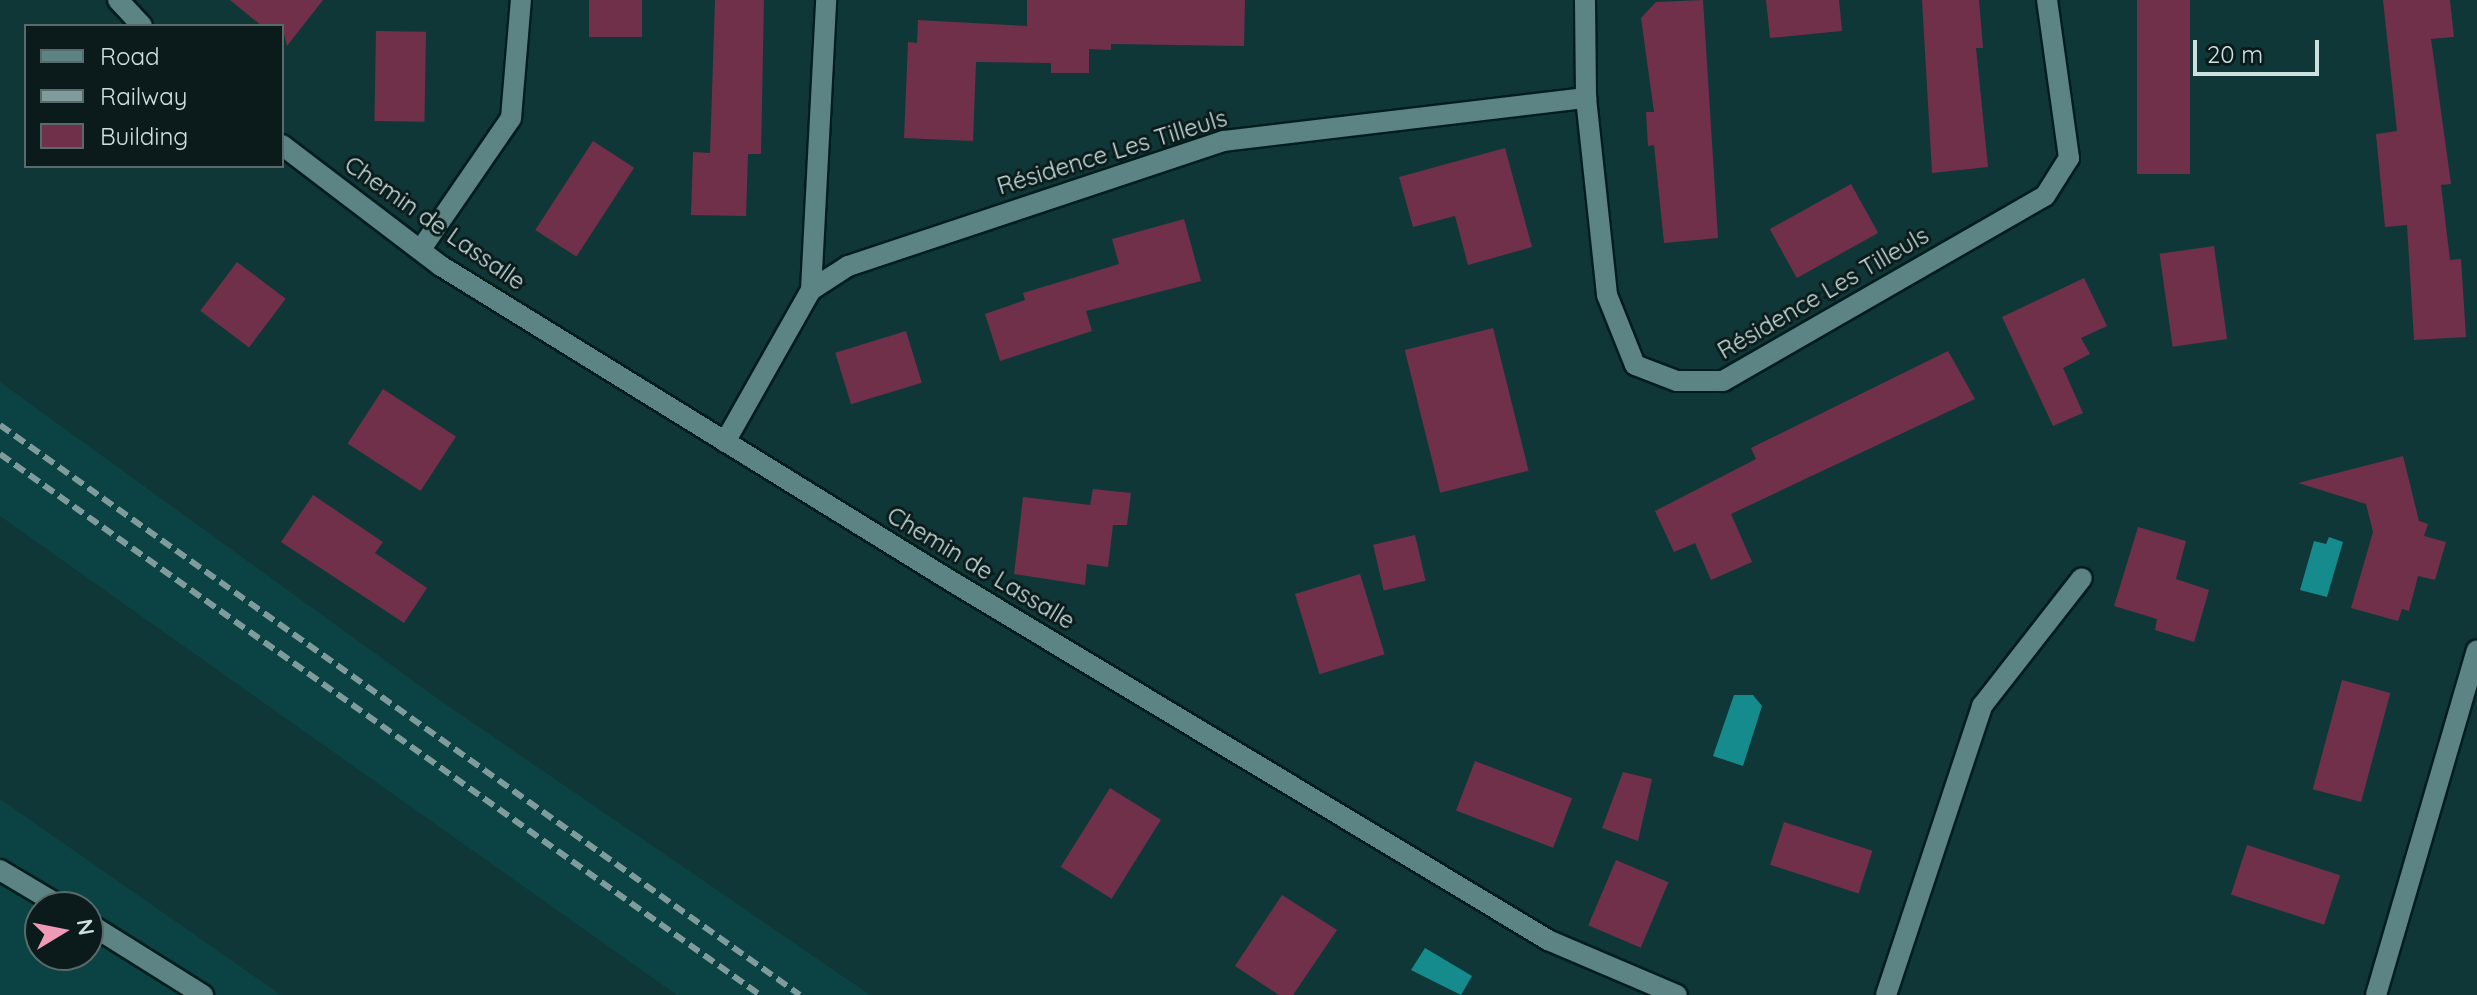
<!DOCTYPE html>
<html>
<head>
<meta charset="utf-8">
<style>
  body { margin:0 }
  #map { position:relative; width:2477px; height:995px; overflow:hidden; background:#0f3738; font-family:Quicksand,sans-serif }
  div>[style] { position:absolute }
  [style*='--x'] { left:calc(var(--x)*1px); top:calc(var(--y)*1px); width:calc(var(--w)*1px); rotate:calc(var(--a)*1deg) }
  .built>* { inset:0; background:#0b4344 }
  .water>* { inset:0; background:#168b8e }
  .building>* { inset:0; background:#703049; transform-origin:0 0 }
  .roads { filter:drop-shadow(2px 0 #001d1e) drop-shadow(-2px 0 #001d1e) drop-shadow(0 2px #001d1e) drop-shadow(0 -2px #001d1e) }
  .minor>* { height:20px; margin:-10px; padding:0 10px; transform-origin:10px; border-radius:10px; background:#5d8485 }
  .rail>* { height:6px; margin-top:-3px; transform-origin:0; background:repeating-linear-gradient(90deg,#7f9b9b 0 12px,transparent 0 18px) }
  span { translate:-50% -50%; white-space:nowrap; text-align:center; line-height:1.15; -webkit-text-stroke:6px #0b1b1b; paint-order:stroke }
  .street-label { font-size:24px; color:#cce0e0 }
  .legend { position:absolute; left:24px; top:24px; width:260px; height:144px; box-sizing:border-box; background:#0b1b1b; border:2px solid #586a6a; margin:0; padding:10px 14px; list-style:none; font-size:24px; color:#cce0e0 }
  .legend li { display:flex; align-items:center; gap:16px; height:40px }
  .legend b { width:40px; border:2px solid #586a6a }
  .north { position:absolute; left:24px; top:891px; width:80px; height:80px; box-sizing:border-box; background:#0b1b1b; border:2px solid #586a6a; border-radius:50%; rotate:80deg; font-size:22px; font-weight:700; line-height:32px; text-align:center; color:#cce0e0 }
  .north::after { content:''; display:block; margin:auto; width:28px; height:36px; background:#f09ab7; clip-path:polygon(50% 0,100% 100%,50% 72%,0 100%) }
  .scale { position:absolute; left:2193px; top:40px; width:126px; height:36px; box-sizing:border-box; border:4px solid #cce0e0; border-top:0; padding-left:10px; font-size:24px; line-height:28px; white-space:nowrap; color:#cce0e0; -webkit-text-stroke:6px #0b1b1b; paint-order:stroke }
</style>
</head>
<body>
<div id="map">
  <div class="built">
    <i style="clip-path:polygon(0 382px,441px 701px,870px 995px,677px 995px,0 516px)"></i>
    <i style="clip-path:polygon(evenodd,0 799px,281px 995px,0 995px,0 799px,40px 907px,88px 907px,88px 955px,40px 955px,40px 907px)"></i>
  </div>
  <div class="water">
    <i style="clip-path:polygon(2329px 537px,2343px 542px,2327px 597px,2300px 590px,2314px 541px,2326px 544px)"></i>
    <i style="clip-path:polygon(1734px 695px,1753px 695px,1762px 706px,1743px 766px,1713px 756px)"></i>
    <i style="clip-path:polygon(1425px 948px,1472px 976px,1461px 995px,1411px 970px)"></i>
  </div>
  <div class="building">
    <i style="clip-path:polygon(230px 0,323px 0,287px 46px,282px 26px,262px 26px)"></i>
    <i style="left:589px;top:0;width:53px;height:37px"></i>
    <i style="clip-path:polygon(715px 0,764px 0,761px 154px,748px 154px,746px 216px,691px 215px,693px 152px,710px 153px)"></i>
    <i style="clip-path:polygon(1027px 0,1245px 0,1244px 46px,1111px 44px,1111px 50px,1089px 49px,1089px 73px,1051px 73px,1051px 63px,976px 62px,973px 141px,904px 138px,908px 42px,917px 43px,918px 20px,1027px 26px)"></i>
    <i style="clip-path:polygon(1703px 0,1718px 238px,1664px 243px,1654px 145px,1648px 146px,1646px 112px,1654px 112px,1641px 18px,1656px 2px)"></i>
    <i style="clip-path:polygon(1766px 0,1839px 0,1842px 31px,1770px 38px)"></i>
    <i style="clip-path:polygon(1922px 0,1979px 0,1983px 48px,1976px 48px,1988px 167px,1932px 173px)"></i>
    <i style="left:2137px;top:0;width:53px;height:174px"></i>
    <i style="clip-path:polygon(2383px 0,2450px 0,2454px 37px,2431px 39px,2451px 184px,2441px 185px,2450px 260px,2461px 259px,2466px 337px,2414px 340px,2407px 225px,2385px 227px,2376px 134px,2397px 131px)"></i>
    <i style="left:376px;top:31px;width:50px;height:90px;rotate:1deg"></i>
    <i style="left:593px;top:141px;width:49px;height:106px;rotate:33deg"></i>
    <i style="clip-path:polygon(1505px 148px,1532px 247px,1468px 265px,1455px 216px,1413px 227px,1399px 177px)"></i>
    <i style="left:1851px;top:184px;width:56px;height:93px;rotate:61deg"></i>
    <i style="clip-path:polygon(1184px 219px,1201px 281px,1086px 311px,1092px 331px,1000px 361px,985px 314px,1025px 300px,1023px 293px,1119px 264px,1112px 239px)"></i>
    <i style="left:2214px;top:246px;width:94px;height:55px;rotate:82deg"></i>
    <i style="left:237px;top:262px;width:61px;height:61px;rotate:37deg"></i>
    <i style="clip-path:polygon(2084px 278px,2107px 326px,2081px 338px,2090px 354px,2063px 368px,2083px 413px,2053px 426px,2002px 317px)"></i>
    <i style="left:1493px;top:328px;width:147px;height:91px;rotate:76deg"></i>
    <i style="left:906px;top:331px;width:54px;height:74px;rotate:73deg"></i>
    <i style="clip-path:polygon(1948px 351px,1975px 399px,1731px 514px,1752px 562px,1711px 580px,1695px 543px,1674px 552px,1655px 511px,1756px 459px,1751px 448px)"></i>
    <i style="left:383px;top:389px;width:87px;height:65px;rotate:33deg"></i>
    <i style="clip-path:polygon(2403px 456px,2419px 521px,2428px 524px,2424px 536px,2446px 542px,2435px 580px,2418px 576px,2409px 611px,2402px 609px,2398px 621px,2351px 608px,2373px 532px,2366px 504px,2298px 483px)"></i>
    <i style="clip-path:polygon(1093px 489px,1131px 493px,1127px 525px,1113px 525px,1108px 567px,1087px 564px,1085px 585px,1014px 574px,1023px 497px,1090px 505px)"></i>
    <i style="clip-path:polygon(313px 495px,383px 542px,375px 553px,427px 588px,404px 623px,281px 542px)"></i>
    <i style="clip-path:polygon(2138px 527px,2186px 541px,2176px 579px,2209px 590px,2194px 642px,2155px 630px,2157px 619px,2114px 606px)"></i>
    <i style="left:1415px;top:535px;width:47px;height:43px;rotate:77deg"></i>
    <i style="left:1360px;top:574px;width:84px;height:68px;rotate:73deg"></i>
    <i style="left:2342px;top:680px;width:50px;height:113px;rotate:15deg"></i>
    <i style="left:1475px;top:761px;width:104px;height:53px;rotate:21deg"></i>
    <i style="clip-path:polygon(1623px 772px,1652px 779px,1638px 841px,1602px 828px)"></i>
    <i style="left:1110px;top:788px;width:60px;height:93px;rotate:32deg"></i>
    <i style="left:1784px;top:822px;width:93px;height:45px;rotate:18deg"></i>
    <i style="left:2247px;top:845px;width:98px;height:52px;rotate:18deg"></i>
    <i style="left:1616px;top:860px;width:57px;height:71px;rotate:23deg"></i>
    <i style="clip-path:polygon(1282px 895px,1337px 930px,1293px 995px,1279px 995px,1235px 966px)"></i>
  </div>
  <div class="roads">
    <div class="minor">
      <i style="--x:118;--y:0;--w:35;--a:47"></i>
      <i style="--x:1585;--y:0;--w:98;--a:89.4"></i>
      <i style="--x:1586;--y:98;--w:198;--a:83.9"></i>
      <i style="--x:1607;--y:295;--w:75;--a:68.2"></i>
      <i style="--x:1635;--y:365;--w:45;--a:20.9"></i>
      <i style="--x:1677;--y:381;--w:46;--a:0"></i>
      <i style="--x:1723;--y:381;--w:371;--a:-29.9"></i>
      <i style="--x:2045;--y:196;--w:45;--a:-57.7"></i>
      <i style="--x:2069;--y:158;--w:160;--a:-97.9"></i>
      <i style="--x:282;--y:145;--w:200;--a:37.3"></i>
      <i style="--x:441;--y:266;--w:599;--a:31.7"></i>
      <i style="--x:951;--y:581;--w:697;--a:31.02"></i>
      <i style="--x:1548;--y:940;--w:140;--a:23.1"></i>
      <i style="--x:421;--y:249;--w:159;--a:-55.5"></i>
      <i style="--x:511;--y:118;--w:118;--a:-85.2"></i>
      <i style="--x:811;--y:290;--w:290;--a:-87"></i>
      <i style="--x:725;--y:442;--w:175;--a:-60.5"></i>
      <i style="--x:811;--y:290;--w:44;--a:-33"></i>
      <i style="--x:848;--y:266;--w:396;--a:-18.4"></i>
      <i style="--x:1224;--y:141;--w:365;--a:-6.8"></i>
      <i style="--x:0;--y:870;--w:72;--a:30.8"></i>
      <i style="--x:88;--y:923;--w:136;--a:32.1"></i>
      <i style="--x:1886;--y:995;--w:305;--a:-71.6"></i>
      <i style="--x:1982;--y:706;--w:162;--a:-52"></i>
      <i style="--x:2376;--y:995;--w:359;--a:-73.7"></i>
    </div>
  </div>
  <div class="rail">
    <i style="--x:0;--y:425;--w:982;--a:35.47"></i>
    <i style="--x:0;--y:454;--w:933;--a:35.44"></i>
  </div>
  <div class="street-label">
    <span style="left:1112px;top:152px;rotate:-17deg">Résidence Les Tilleuls</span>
    <span style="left:435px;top:223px;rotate:35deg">Chemin de Lassalle</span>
    <span style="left:1823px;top:293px;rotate:-30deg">Résidence Les Tilleuls</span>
    <span style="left:981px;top:568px;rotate:31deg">Chemin de Lassalle</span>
  </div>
  <ul class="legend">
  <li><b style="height:10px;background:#5d8485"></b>Road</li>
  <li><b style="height:10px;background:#7f9b9b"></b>Railway</li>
  <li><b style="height:22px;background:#703049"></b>Building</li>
  </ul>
  <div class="north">N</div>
  <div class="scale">20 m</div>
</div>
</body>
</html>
